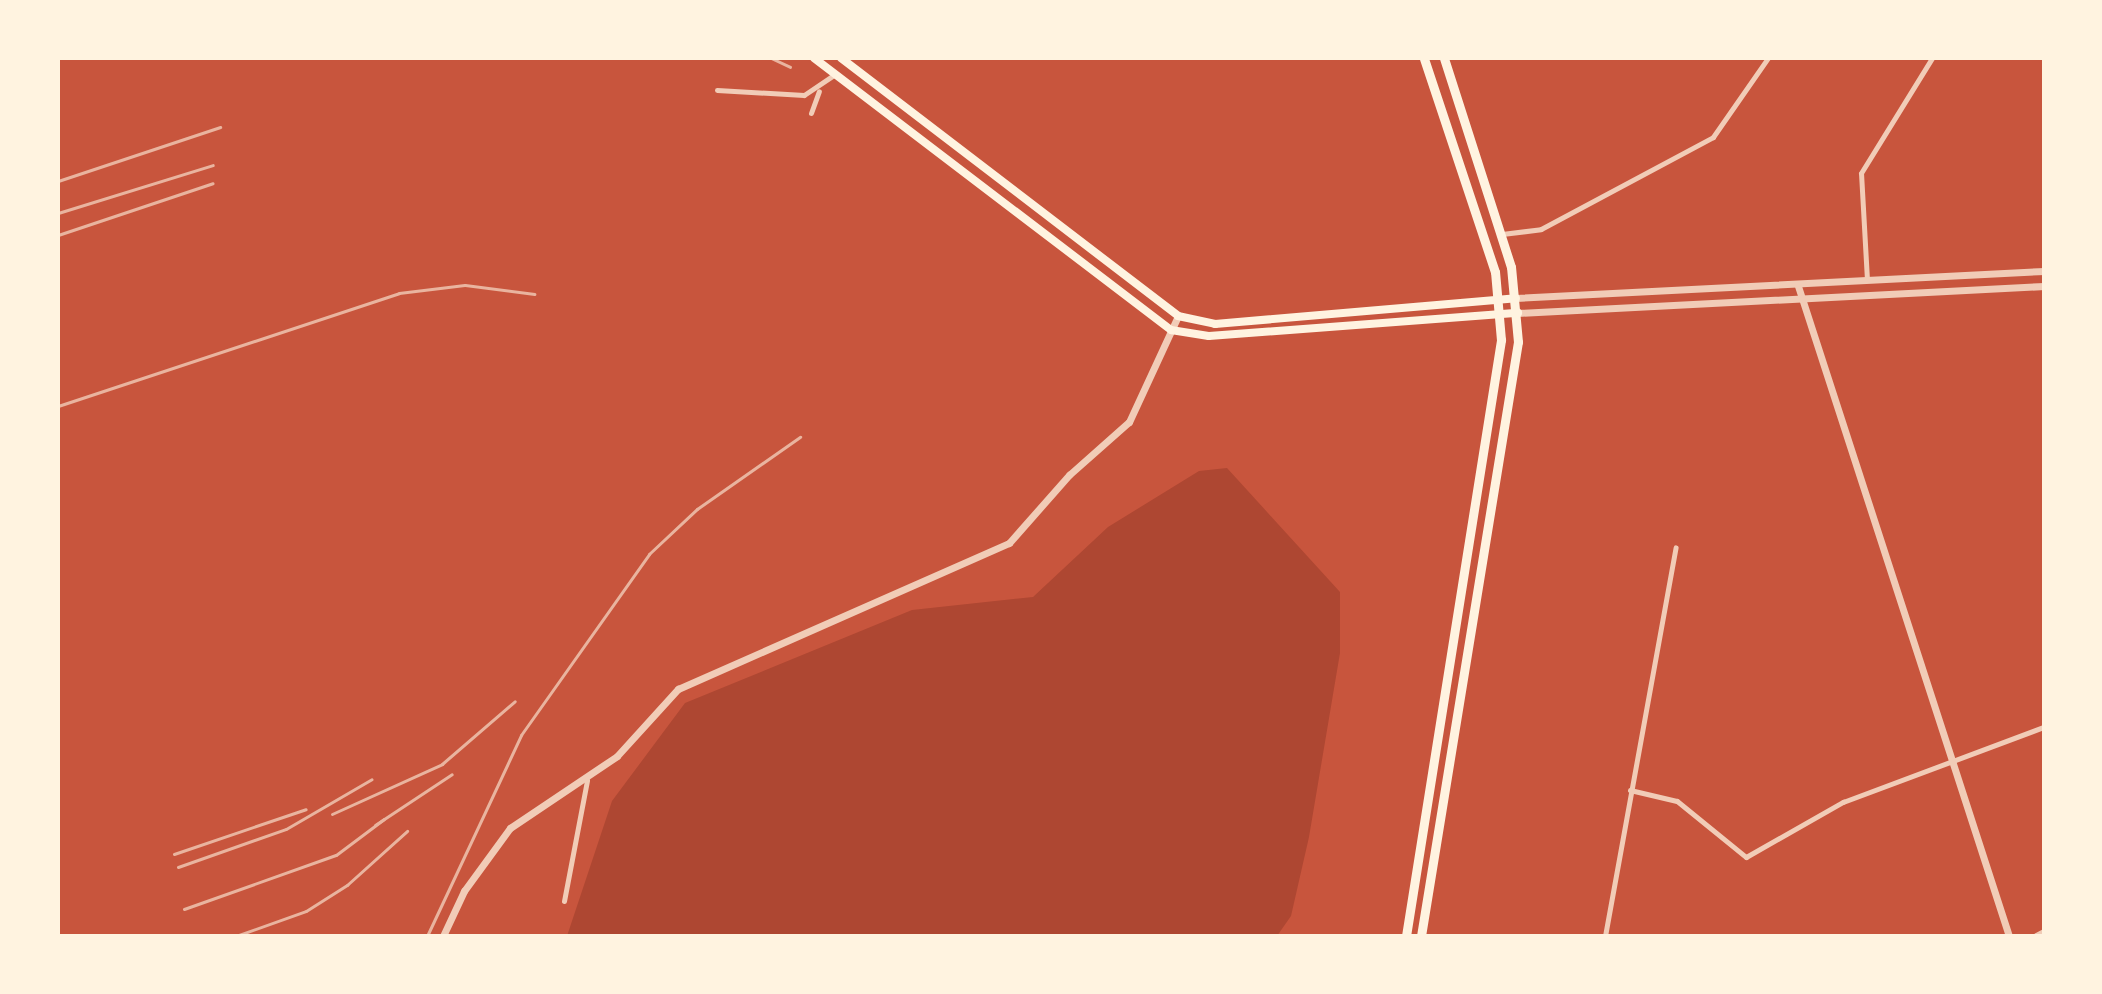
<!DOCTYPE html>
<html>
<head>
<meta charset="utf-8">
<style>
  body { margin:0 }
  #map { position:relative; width:2102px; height:994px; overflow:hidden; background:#c8553d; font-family:"Archivo Narrow",sans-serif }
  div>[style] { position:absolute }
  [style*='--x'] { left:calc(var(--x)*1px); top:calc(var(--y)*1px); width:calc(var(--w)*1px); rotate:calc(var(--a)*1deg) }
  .green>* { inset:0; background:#ae4732 }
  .minor>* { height:5px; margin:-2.5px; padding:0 2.5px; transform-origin:2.5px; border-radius:2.5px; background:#f1ccb7 }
  .tertiary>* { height:7px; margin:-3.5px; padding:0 3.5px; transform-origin:3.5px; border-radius:3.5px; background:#f1ccb7 }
  .secondary>* { height:8px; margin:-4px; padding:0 4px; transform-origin:4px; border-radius:4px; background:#fff3e0 }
  .primary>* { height:9px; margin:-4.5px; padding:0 4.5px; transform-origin:4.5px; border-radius:4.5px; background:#fff3e0 }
  .rail>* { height:3px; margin:-1.5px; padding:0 1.5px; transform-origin:1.5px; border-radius:1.5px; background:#e9b49f }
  span { translate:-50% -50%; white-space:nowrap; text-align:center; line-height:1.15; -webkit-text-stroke:6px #fff3e0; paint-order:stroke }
  .frame { position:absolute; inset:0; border:60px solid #fff3e0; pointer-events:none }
</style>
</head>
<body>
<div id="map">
  <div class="green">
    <i style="clip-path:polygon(1227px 468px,1340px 592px,1340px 653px,1309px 837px,1291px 916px,1277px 936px,567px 936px,612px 801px,685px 703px,912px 610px,1033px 597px,1108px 527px,1199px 471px)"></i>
  </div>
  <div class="minor">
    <i style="--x:717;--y:90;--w:87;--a:3.3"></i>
    <i style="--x:804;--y:95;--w:37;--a:-34"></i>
    <i style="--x:811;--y:113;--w:23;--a:-70"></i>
    <i style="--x:1502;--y:234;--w:39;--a:-7"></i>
    <i style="--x:1541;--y:229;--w:195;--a:-28.1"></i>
    <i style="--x:1713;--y:137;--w:96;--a:-55.2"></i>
    <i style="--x:1867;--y:280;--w:107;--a:-93.2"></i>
    <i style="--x:1861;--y:173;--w:135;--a:-58.3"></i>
    <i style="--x:1630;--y:790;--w:48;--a:13.2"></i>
    <i style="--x:1677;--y:801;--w:89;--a:39.1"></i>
    <i style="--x:1746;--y:857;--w:112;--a:-29.6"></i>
    <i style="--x:1843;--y:802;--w:215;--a:-20.5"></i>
    <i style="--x:564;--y:901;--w:123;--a:-79.2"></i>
    <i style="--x:1605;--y:936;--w:395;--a:-79.7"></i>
  </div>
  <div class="tertiary">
    <i style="--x:1798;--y:286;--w:683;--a:72.02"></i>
    <i style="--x:1516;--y:298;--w:529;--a:-2.93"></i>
    <i style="--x:1518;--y:313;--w:527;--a:-2.94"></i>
    <i style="--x:443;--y:936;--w:50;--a:-65"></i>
    <i style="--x:464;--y:891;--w:78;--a:-53.9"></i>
    <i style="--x:510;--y:828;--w:129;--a:-33.9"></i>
    <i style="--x:617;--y:756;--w:91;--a:-47.7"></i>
    <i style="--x:678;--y:689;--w:362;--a:-23.8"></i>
    <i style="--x:1009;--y:543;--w:91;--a:-48.6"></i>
    <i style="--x:1069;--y:475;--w:80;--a:-41.5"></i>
    <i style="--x:1129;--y:422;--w:117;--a:-65.2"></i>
    <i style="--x:2036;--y:936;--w:9;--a:-27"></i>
  </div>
  <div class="secondary">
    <i style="--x:814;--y:58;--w:449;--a:37.3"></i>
    <i style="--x:1171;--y:330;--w:38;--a:9"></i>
    <i style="--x:1209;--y:336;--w:310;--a:-4.3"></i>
    <i style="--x:841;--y:58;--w:424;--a:37.4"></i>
    <i style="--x:1178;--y:316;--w:38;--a:12"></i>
    <i style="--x:1215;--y:324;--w:302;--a:-4.9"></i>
  </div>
  <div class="primary">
    <i style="--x:1406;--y:936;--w:604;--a:-80.94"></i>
    <i style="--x:1501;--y:340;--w:68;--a:-95"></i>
    <i style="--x:1495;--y:272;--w:225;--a:-108.4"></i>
    <i style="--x:1421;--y:936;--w:602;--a:-80.73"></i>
    <i style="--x:1518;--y:342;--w:75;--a:-95.3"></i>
    <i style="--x:1511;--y:267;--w:219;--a:-107.8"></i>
  </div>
  <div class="rail">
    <i style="--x:771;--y:58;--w:21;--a:25"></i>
    <i style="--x:58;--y:181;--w:171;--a:-18.4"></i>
    <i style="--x:58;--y:213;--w:162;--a:-17.2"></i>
    <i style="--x:58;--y:235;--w:163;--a:-18.5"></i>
    <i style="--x:58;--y:406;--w:359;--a:-18.3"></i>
    <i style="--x:399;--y:293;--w:66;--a:-6.9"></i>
    <i style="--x:465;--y:285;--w:70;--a:7.4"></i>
    <i style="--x:332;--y:814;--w:121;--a:-24.4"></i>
    <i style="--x:442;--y:764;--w:96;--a:-40.8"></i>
    <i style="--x:375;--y:825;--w:92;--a:-33.5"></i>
    <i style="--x:174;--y:854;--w:139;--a:-18.8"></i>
    <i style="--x:178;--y:867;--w:114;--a:-19.4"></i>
    <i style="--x:286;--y:829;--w:99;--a:-30.2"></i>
    <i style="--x:184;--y:909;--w:161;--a:-19.6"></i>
    <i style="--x:336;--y:855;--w:60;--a:-36.9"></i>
    <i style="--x:236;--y:936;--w:74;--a:-19.7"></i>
    <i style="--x:306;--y:911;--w:49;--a:-32.4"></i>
    <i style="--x:347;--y:885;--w:81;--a:-42"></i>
    <i style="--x:427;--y:936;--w:222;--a:-64.9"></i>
    <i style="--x:521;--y:735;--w:222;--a:-54.7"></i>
    <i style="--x:649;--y:554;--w:66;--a:-43.2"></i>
    <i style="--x:697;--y:509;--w:126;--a:-35"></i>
  </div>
  <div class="frame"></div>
</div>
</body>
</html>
